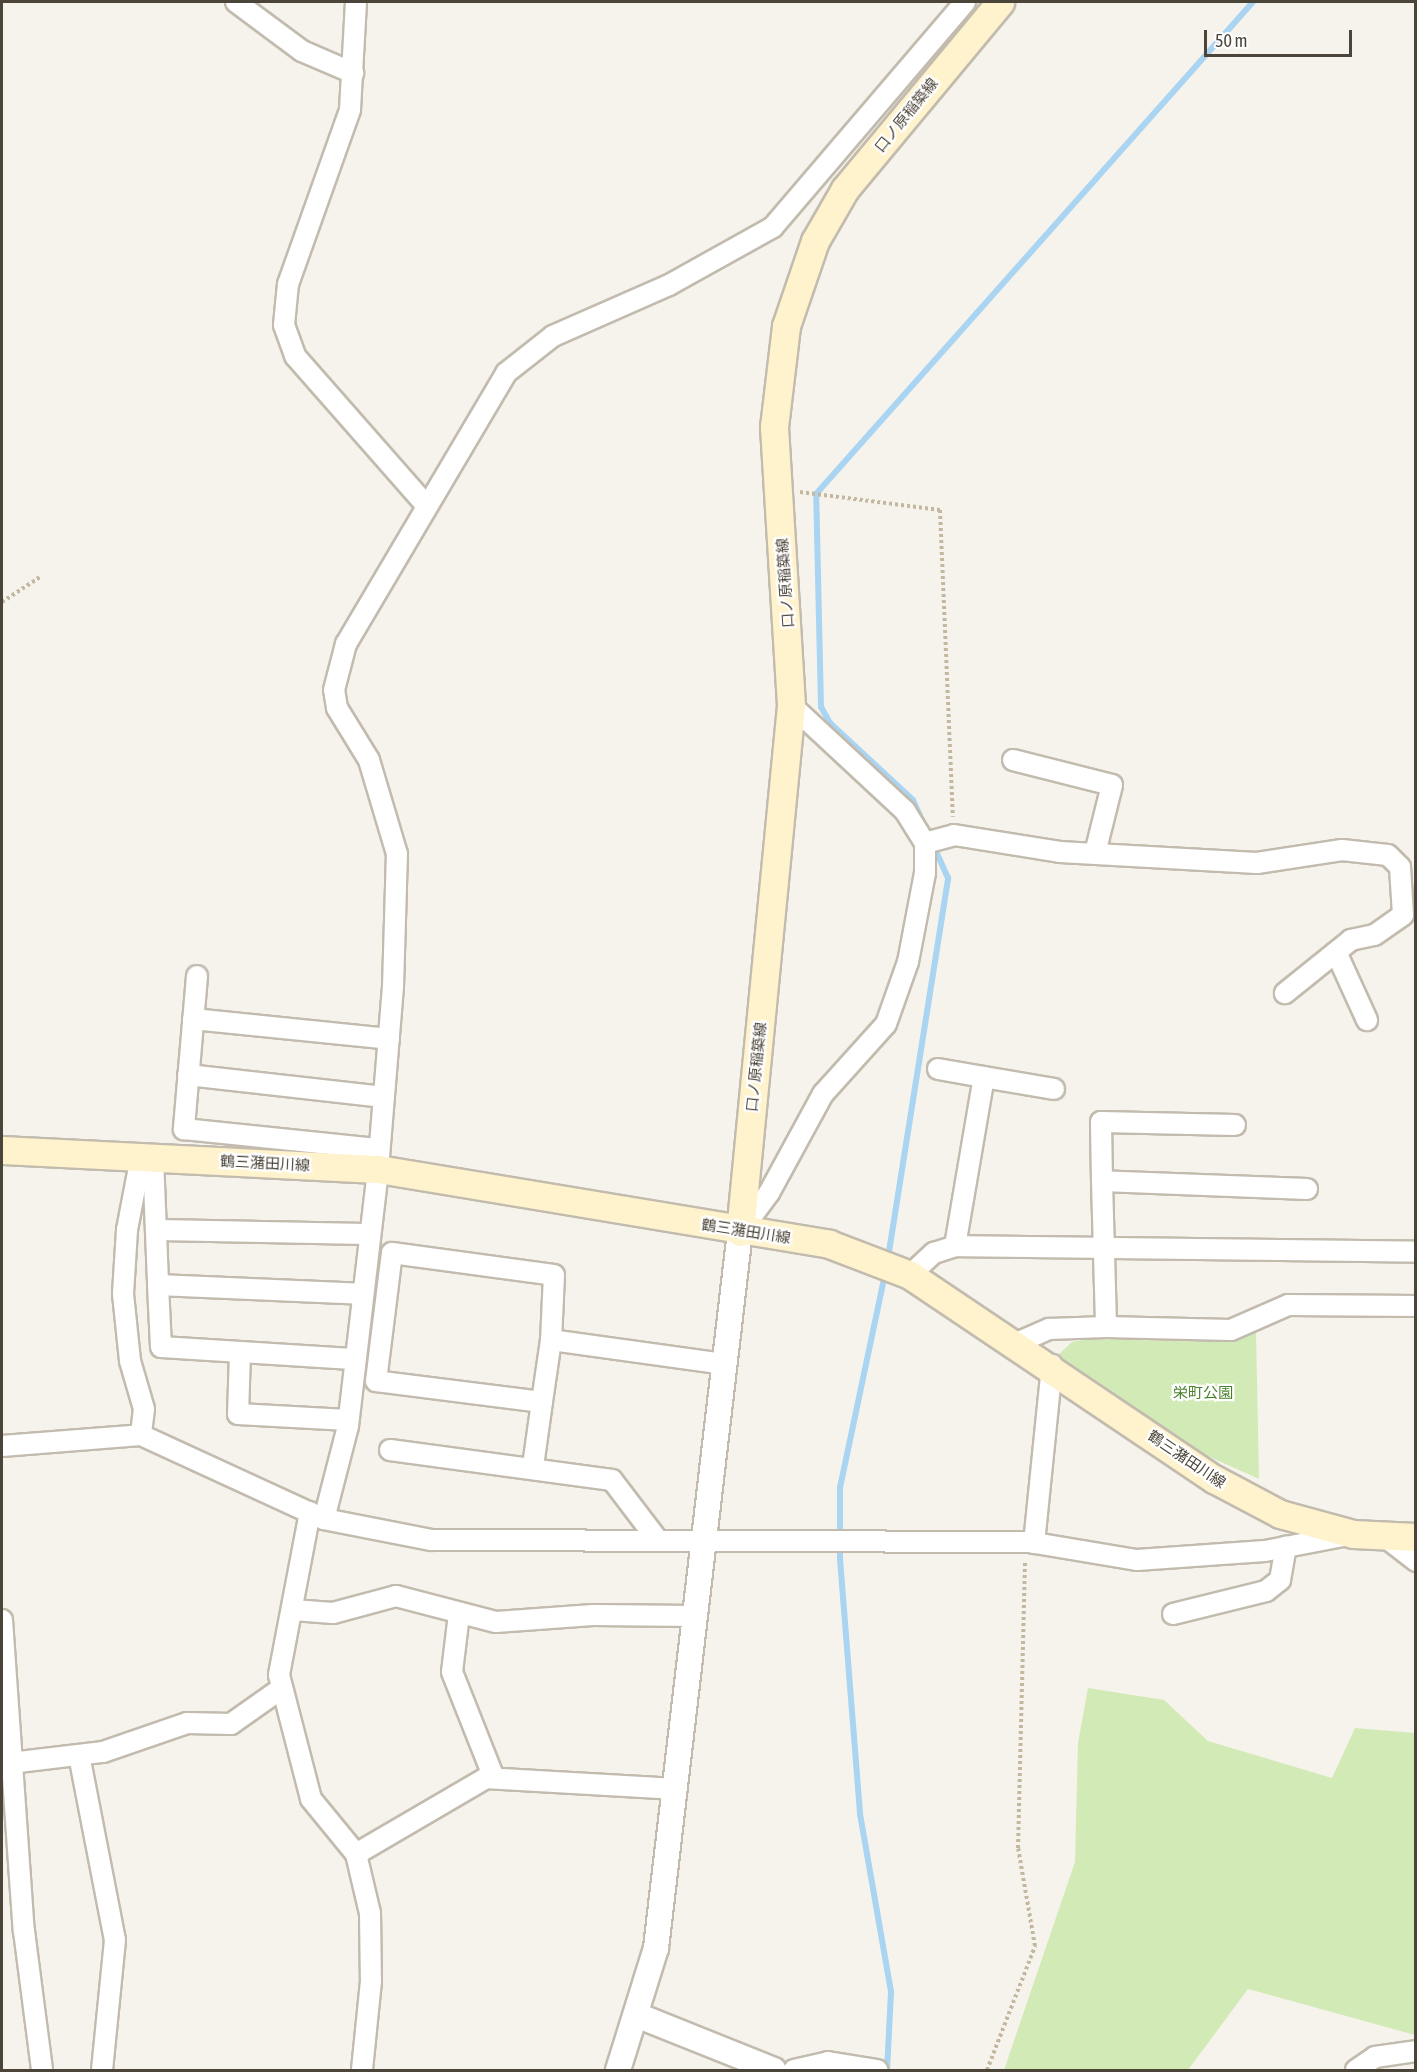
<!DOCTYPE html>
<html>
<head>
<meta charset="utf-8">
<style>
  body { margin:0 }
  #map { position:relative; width:1417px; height:2072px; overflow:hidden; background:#f6f3ec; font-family:"Asap Condensed","Noto Sans JP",sans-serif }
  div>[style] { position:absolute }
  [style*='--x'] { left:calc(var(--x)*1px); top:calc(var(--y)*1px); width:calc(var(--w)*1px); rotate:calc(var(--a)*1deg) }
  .green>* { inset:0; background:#d2eab5 }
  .stream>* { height:6px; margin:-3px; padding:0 3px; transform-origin:3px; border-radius:3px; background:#a9d4f2 }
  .path>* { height:4px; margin-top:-2px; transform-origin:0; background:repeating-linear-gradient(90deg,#c4b79f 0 3px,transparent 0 6px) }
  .roads { filter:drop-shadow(2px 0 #c2bbae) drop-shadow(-2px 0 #c2bbae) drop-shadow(0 2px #c2bbae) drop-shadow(0 -2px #c2bbae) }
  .minor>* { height:20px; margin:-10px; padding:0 10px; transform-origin:10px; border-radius:10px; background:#fff }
  .tertiary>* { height:24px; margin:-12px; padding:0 12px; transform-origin:12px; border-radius:12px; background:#fff }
  .secondary>* { height:27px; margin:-13.5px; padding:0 13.5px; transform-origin:13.5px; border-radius:13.5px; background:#fff3cd }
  span { translate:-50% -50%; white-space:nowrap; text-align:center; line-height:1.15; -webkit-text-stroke:4.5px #fff; paint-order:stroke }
  .street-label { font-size:15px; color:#4b4439 }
  .park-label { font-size:15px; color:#4a7f2a }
  .frame { position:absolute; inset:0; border:3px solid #4b4439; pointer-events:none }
  .scale { position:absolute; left:1204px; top:30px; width:148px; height:27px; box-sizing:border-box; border:3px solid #4b4439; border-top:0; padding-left:8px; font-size:18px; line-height:21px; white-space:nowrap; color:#4b4439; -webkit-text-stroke:4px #fff; paint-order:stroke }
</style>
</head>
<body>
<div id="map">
  <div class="green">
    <i style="clip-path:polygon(1256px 1331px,1259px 1479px,1190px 1448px,1056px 1357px,1072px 1342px,1088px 1339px,1235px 1342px)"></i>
    <i style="clip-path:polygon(1088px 1688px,1164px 1700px,1208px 1741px,1332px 1778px,1355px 1728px,1415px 1733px,1415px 2035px,1248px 1989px,1188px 2070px,1004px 2070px,1075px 1862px,1078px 1743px)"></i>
  </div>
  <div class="stream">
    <i style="--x:888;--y:1258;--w:385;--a:-81"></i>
    <i style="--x:948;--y:878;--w:85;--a:-114.2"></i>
    <i style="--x:913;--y:800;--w:113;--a:-137.1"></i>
    <i style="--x:830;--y:723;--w:18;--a:-119"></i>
    <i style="--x:821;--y:707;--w:213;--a:-91.3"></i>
    <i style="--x:816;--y:494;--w:658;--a:-48.39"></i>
    <i style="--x:885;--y:1274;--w:218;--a:101.9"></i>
    <i style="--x:840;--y:1487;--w:72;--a:90"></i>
    <i style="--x:840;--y:1559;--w:256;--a:85.5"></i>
    <i style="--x:860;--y:1814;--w:181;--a:80.1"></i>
    <i style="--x:891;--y:1992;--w:78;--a:92.9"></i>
  </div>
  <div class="path">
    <i style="--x:800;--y:492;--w:141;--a:7.3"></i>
    <i style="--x:940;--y:510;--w:307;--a:87.6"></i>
    <i style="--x:2;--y:602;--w:45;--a:-33.3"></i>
    <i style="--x:987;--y:2070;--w:133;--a:-68.8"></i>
    <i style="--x:1035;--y:1946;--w:99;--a:-99.8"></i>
    <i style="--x:1018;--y:1848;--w:288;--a:-88.6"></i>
  </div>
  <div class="roads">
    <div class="minor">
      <i style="--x:236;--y:2;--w:82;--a:36.6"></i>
      <i style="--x:302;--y:51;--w:56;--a:23.3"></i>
      <i style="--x:356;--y:2;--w:108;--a:93.2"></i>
      <i style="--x:350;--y:110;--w:185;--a:109.6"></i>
      <i style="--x:288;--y:284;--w:41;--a:95.6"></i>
      <i style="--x:284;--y:325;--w:33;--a:70"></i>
      <i style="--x:295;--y:356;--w:197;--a:48.7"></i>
      <i style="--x:791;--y:705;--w:156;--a:42.9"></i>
      <i style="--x:905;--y:811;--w:38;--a:58"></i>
      <i style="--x:925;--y:843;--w:30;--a:-15"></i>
      <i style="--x:954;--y:835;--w:107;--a:9.1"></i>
      <i style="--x:1060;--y:852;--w:197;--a:3.2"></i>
      <i style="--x:1257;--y:863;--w:86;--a:-8.7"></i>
      <i style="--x:1342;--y:850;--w:46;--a:6.2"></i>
      <i style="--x:1388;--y:855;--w:17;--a:45"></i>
      <i style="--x:1400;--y:867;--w:48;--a:86.4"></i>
      <i style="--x:1403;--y:915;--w:35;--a:145"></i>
      <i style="--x:1374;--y:935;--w:24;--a:168"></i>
      <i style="--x:1351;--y:940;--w:85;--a:141.2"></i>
      <i style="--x:1013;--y:760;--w:102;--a:14.2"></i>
      <i style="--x:1112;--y:785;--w:70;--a:104"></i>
      <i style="--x:1336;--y:952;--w:75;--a:65.5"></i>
      <i style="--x:197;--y:976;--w:154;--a:94.9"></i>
      <i style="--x:184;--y:1129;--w:196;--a:5.9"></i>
      <i style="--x:193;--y:1019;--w:197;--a:5.8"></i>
      <i style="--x:938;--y:1069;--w:47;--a:9.9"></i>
      <i style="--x:188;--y:1075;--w:197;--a:6.4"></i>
      <i style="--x:141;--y:1157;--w:74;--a:100.9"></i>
      <i style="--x:127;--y:1230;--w:64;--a:93.6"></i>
      <i style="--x:123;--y:1294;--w:67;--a:84"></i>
      <i style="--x:130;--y:1361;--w:50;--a:73.7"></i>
      <i style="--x:144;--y:1409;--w:26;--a:97"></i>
      <i style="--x:153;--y:1158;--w:127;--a:87.7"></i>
      <i style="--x:1102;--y:1181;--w:59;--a:-91"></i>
      <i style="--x:1101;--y:1122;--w:134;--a:1.3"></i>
      <i style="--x:1307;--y:1189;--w:205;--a:-177.8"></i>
      <i style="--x:1102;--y:1181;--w:146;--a:88.4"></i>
      <i style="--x:1106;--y:1327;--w:125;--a:1.4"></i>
      <i style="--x:1231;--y:1330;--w:62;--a:-23.7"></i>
      <i style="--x:1288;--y:1305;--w:128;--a:0.4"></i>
      <i style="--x:156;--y:1230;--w:213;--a:1.1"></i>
      <i style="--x:740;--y:1232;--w:49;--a:-53.4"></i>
      <i style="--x:769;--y:1193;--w:113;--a:-61.4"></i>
      <i style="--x:823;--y:1094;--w:94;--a:-48"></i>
      <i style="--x:886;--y:1024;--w:66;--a:-70.5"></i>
      <i style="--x:908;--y:962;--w:91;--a:-79.2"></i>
      <i style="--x:925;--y:873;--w:30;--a:-90"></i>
      <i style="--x:955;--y:1246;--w:171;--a:-80.3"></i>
      <i style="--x:984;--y:1077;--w:71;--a:9.7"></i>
      <i style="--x:910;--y:1275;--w:33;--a:-43"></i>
      <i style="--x:934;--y:1253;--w:22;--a:-18"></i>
      <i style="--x:955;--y:1246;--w:461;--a:0.7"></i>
      <i style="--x:551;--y:1340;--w:63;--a:98.3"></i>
      <i style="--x:542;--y:1402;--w:167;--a:-172.8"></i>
      <i style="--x:376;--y:1381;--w:129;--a:-82.9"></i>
      <i style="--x:392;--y:1253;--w:163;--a:7.7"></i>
      <i style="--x:554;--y:1275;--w:65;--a:92.6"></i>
      <i style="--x:551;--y:1340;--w:175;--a:7.9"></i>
      <i style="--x:1017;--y:1343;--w:35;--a:-24"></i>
      <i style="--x:1049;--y:1329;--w:57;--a:-2"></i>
      <i style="--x:240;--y:1352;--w:62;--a:91.8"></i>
      <i style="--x:238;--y:1414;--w:110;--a:3.1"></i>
      <i style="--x:352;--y:1359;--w:191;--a:-176.4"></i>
      <i style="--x:161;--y:1347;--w:62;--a:-92.8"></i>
      <i style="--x:158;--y:1285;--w:203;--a:2.5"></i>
      <i style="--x:2;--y:1446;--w:139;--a:-4.5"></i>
      <i style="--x:141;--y:1435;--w:201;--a:24.7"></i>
      <i style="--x:324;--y:1519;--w:109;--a:11.1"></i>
      <i style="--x:431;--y:1540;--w:598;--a:0.19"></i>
      <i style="--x:1029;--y:1542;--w:109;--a:9.5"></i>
      <i style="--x:1137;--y:1560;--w:128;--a:-4"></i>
      <i style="--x:1265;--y:1551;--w:85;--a:-10.9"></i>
      <i style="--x:390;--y:1450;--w:224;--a:7.7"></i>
      <i style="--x:612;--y:1480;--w:74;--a:52.7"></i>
      <i style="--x:533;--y:1466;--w:65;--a:-82"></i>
      <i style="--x:310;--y:1512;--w:166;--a:100.8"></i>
      <i style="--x:279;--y:1675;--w:128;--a:75.5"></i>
      <i style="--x:311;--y:1799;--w:71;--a:50.7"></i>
      <i style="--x:356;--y:1854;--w:151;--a:-30.3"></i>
      <i style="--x:486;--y:1778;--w:190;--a:3.3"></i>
      <i style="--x:324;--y:1519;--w:96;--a:-75.5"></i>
      <i style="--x:348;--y:1426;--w:259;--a:-83.3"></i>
      <i style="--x:378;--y:1169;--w:183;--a:-85.3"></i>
      <i style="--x:393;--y:987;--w:133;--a:-88.3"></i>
      <i style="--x:397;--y:854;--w:98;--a:-106.6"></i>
      <i style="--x:369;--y:760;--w:61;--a:-121.6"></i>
      <i style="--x:337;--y:708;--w:18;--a:-99"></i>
      <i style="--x:334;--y:690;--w:48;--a:-75.4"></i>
      <i style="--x:346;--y:644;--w:315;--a:-59.4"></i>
      <i style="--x:506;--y:373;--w:60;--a:-38.2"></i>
      <i style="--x:553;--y:336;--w:127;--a:-23.7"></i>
      <i style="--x:669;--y:285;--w:119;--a:-29.1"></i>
      <i style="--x:773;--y:227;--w:296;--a:-49.5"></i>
      <i style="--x:1384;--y:1536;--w:41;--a:38"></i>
      <i style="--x:1034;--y:1543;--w:179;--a:-84.2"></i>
      <i style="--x:293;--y:1610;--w:40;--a:4.3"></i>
      <i style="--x:333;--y:1613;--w:65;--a:-15.1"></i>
      <i style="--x:396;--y:1596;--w:103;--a:14.6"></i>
      <i style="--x:496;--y:1622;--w:97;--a:-4.1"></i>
      <i style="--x:593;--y:1615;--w:102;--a:0.6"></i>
      <i style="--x:459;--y:1614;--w:58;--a:96.9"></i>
      <i style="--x:452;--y:1672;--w:114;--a:68.4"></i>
      <i style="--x:1173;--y:1614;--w:96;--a:-13.9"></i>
      <i style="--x:1266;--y:1591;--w:18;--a:-38"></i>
      <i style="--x:1280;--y:1580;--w:34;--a:-80"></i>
      <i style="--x:2;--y:1620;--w:312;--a:86"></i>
      <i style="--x:24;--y:1931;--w:140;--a:82.6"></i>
      <i style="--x:79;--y:1755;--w:188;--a:79"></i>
      <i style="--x:115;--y:1940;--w:131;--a:95.7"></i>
      <i style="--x:2;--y:1764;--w:102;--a:-6.8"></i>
      <i style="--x:103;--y:1752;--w:89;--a:-19"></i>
      <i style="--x:187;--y:1723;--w:44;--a:1.3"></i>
      <i style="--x:231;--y:1724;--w:62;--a:-35.2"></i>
      <i style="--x:356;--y:1854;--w:61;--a:76.7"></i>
      <i style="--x:370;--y:1913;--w:68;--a:89.2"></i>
      <i style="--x:371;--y:1981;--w:89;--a:95.8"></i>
      <i style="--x:794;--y:2070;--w:35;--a:-13"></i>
      <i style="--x:828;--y:2062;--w:50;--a:9.3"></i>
      <i style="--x:1356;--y:2070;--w:23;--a:-34"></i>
      <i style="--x:1375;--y:2057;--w:41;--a:-8.3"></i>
    </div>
    <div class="tertiary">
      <i style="--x:639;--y:2016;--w:145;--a:21.8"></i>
      <i style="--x:618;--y:2070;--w:128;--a:-72.7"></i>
      <i style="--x:656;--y:1948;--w:721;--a:-83.31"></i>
    </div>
    <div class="secondary">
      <i style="--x:2;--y:1150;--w:376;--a:2.9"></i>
      <i style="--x:378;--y:1169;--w:457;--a:9.4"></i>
      <i style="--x:829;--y:1244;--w:87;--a:20.9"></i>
      <i style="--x:910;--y:1275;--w:366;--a:33.9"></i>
      <i style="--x:1214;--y:1479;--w:75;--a:27.9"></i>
      <i style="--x:1280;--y:1514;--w:76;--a:15.3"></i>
      <i style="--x:1353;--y:1534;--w:63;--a:2.7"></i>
      <i style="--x:740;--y:1232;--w:529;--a:-84.47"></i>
      <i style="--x:791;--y:705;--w:279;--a:-93.5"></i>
      <i style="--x:774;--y:427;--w:102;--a:-83.2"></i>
      <i style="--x:786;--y:326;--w:90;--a:-71.2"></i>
      <i style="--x:815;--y:241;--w:60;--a:-60"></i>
      <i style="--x:845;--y:189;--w:243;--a:-50.3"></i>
    </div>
  </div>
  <div class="street-label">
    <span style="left:906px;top:115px;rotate:-51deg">口ノ原稲築線</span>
    <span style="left:785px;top:583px;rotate:-94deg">口ノ原稲築線</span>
    <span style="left:756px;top:1067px;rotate:-84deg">口ノ原稲築線</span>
    <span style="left:265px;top:1163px;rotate:3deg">鶴三潴田川線</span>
    <span style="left:746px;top:1231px;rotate:9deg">鶴三潴田川線</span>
    <span style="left:1187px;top:1459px;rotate:34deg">鶴三潴田川線</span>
  </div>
  <div class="park-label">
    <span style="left:1203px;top:1393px">栄町公園</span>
  </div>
  <div class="frame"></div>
  <div class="scale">50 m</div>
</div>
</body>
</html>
